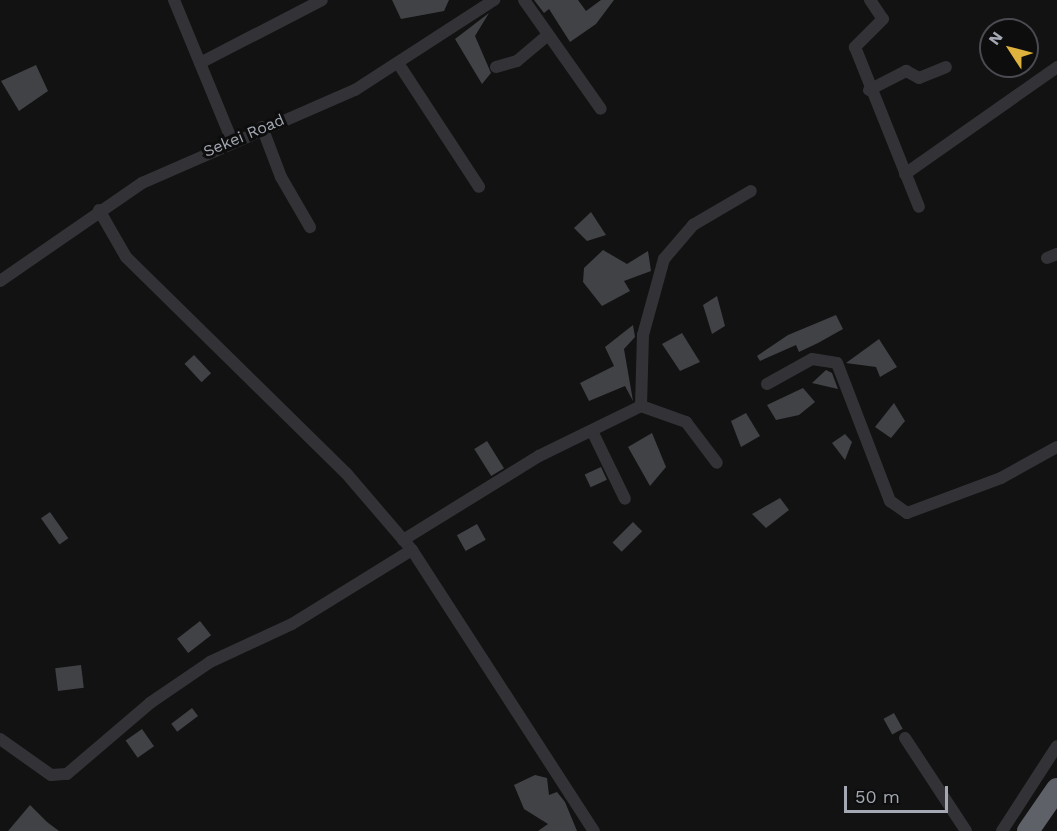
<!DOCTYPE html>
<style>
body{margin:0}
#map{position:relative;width:1057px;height:831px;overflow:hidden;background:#121213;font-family:"Work Sans",sans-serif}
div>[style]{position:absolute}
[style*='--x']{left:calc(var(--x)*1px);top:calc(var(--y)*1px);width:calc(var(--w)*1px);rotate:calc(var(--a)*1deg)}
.building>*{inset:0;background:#414246;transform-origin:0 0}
.street>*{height:12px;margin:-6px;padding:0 6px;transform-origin:6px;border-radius:6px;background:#333337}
.highway>*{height:22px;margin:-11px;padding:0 11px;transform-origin:11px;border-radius:11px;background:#5f6168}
span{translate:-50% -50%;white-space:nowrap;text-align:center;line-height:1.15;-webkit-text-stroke:6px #0d0d0e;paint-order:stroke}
.street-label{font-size:16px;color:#a4a8b2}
.north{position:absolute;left:979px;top:18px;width:60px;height:60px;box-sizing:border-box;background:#0d0d0e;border:2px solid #494b50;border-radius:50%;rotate:306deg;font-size:16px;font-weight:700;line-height:24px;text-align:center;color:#a4a8b2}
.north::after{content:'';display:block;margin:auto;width:21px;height:27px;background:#dfb13d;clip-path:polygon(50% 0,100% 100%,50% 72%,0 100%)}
.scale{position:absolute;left:844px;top:786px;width:104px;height:27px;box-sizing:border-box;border:3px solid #a4a8b2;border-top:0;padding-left:8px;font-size:18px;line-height:21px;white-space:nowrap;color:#a4a8b2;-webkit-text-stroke:4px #0d0d0e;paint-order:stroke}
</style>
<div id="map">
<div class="building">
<div style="clip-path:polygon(392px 0,449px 0,444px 11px,401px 19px)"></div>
<div style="clip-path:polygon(534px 0,578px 0,586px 11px,601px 0,614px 0,596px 24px,570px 42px,549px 9px,544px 13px)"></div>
<div style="clip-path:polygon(489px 13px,475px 36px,491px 73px,482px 84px,455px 39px)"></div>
<div style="clip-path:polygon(36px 65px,48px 91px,19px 111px,1px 81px)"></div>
<div style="clip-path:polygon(591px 212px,606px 235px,587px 241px,574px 228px)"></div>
<div style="clip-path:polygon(603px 250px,627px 264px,648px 251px,651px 271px,624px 281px,630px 291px,602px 306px,583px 282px,584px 268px)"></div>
<div style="clip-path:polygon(717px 296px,725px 326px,712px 334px,703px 305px)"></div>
<div style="clip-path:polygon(836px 315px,843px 329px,818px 343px,799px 352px,796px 345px,760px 361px,757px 356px,788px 335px)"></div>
<div style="clip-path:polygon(633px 325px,635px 337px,624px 349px,633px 401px,625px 386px,589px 401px,580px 383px,614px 366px,605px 347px)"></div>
<div style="clip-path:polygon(682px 333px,700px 362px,680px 371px,662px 344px)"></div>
<div style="clip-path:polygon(879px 339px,897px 367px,880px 377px,876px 367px,846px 363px)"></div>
<div style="left:194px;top:355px;width:25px;height:13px;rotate:47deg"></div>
<div style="clip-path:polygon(826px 370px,832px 373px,838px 389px,812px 383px)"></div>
<div style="clip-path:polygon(803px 388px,815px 402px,799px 415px,776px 420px,767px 405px)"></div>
<div style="clip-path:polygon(894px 403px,905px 421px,891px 438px,875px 427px)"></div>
<div style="clip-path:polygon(746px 413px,760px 436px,741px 447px,731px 421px)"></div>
<div style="clip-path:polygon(652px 433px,666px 467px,650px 486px,628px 447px)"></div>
<div style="clip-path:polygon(845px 434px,852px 442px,845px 460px,832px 443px)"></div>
<div style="left:487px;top:441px;width:32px;height:15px;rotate:58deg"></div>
<div style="left:601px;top:467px;width:14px;height:18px;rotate:65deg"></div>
<div style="clip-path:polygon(780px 498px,789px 510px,766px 528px,752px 514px)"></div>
<div style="left:50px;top:512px;width:32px;height:11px;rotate:55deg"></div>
<div style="left:633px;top:522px;width:13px;height:29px;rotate:45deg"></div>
<div style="left:477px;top:524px;width:18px;height:23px;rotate:61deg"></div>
<div style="left:200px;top:621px;width:18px;height:29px;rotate:52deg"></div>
<div style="left:81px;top:665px;width:23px;height:26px;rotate:83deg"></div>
<div style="left:192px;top:708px;width:10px;height:26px;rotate:53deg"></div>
<div style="left:894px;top:713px;width:18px;height:12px;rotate:61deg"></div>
<div style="left:142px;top:729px;width:21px;height:20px;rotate:55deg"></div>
<div style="clip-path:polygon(535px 775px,547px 778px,549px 795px,557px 792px,565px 802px,577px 831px,538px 831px,548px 824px,524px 809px,514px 785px)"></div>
<div style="clip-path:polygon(30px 805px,47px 822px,59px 831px,8px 831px)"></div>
</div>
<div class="street">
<div style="--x:174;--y:0;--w:152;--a:67.6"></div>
<div style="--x:524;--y:0;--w:133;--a:54.8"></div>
<div style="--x:870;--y:0;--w:23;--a:56"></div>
<div style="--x:883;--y:19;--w:40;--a:135"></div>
<div style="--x:855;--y:47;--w:172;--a:68.2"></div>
<div style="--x:200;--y:63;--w:137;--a:-27.3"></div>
<div style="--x:398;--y:63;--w:148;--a:56.8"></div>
<div style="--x:496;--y:67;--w:22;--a:-16"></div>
<div style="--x:517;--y:61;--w:39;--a:-40"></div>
<div style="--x:869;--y:90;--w:42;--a:-27.2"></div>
<div style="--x:906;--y:71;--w:15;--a:28"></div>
<div style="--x:919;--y:78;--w:29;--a:-22"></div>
<div style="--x:262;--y:127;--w:53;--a:69.2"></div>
<div style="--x:281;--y:177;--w:58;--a:59.9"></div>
<div style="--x:905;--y:174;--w:186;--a:-35.1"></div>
<div style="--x:99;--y:210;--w:54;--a:60.1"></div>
<div style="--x:126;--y:257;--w:308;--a:44.5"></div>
<div style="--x:346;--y:473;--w:101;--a:49.4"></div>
<div style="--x:412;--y:550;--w:335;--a:57.1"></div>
<div style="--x:1047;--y:258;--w:11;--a:-22"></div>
<div style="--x:0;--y:281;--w:173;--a:-34.6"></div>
<div style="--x:142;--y:183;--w:232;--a:-23.6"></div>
<div style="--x:355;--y:90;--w:166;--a:-32.9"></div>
<div style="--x:767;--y:384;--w:51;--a:-29.1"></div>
<div style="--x:812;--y:359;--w:25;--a:9"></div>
<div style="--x:837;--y:363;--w:148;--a:69"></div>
<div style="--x:890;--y:501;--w:21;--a:35"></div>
<div style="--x:907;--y:513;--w:100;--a:-20.4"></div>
<div style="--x:1001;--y:478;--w:64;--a:-29"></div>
<div style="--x:641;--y:406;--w:71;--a:-88.4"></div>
<div style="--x:643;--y:335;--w:79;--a:-74.6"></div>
<div style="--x:664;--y:259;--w:45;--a:-49.5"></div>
<div style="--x:693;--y:225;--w:67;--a:-30.4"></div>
<div style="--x:593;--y:433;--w:73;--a:64.1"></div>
<div style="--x:403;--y:540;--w:160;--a:-31.7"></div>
<div style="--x:539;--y:456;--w:114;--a:-26.1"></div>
<div style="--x:641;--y:406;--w:48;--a:19.6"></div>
<div style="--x:686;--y:422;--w:51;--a:52.9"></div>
<div style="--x:905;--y:738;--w:111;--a:56.7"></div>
<div style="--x:0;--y:739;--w:62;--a:35.2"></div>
<div style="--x:51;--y:775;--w:16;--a:-4"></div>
<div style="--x:67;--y:774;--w:109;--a:-40.5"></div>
<div style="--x:150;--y:703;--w:73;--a:-34.3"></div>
<div style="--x:210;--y:662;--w:90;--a:-24.9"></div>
<div style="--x:292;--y:624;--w:141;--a:-31.7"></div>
<div style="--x:1002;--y:831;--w:101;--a:-57.1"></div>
</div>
<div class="highway">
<div style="--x:1028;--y:831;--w:51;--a:-55.4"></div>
</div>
<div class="street-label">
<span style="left:244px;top:136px;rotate:-23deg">Sekei Road</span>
</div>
<div class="north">N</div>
<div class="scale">50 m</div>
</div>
